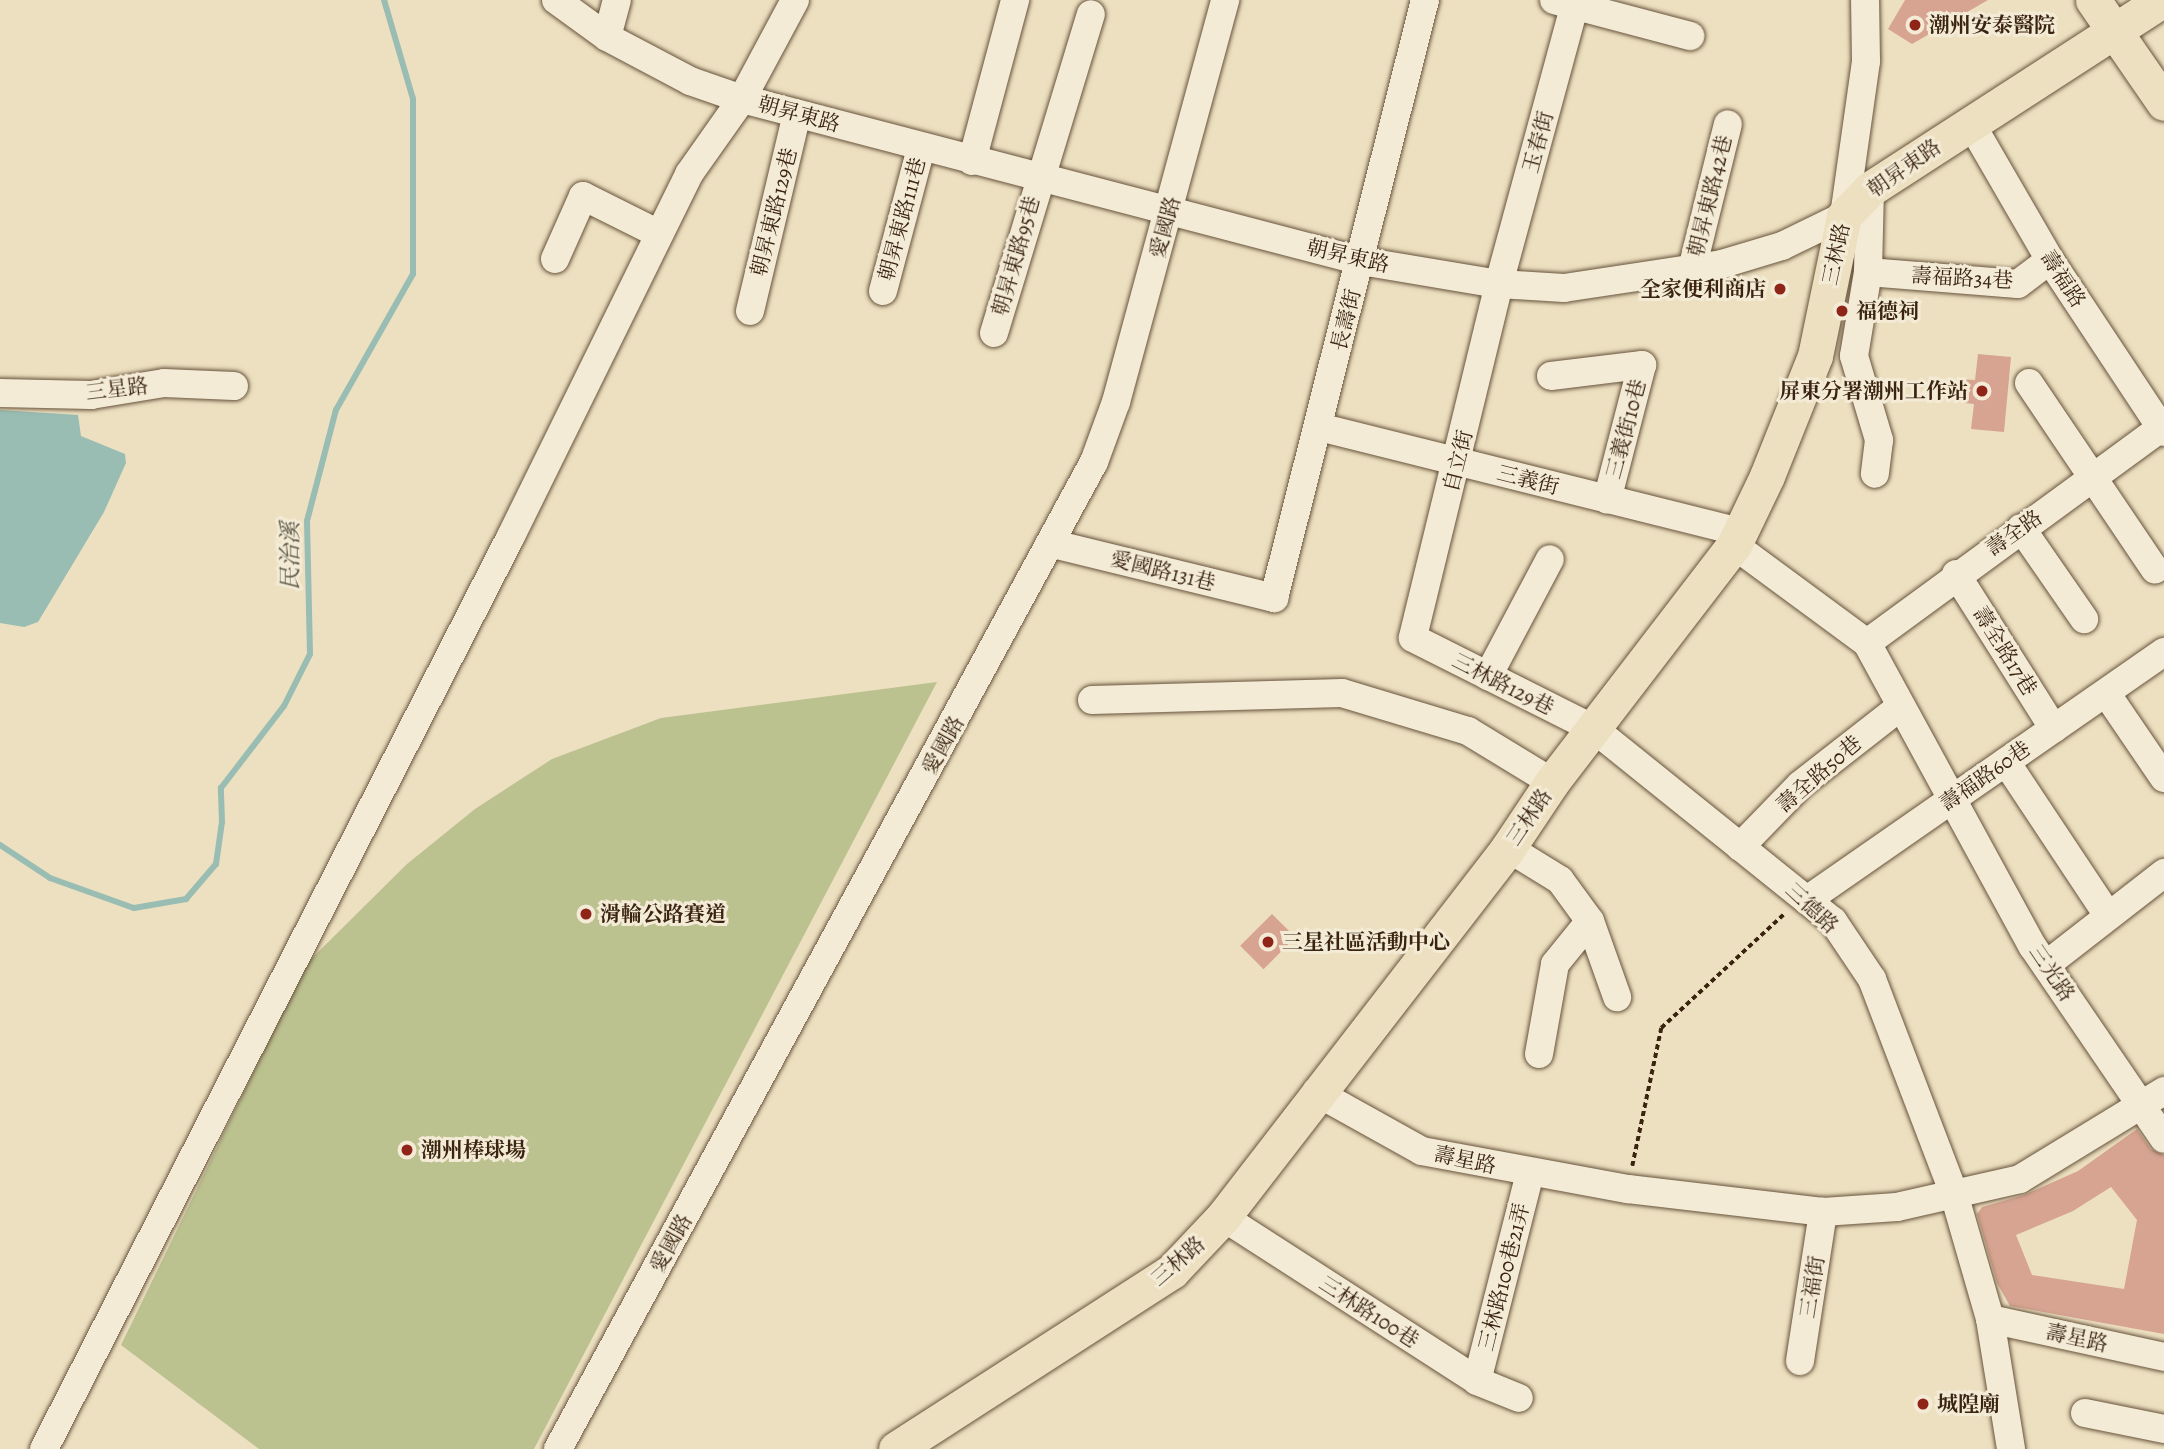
<!DOCTYPE html>
<meta charset="utf-8">
<style>
body{margin:0}
#map{position:relative;width:2164px;height:1449px;overflow:hidden;background:#ede0c0;font-family:Alegreya,"Noto Serif TC",serif}
div>[style]{position:absolute}
[style*='--x']{left:calc(var(--x)*1px);top:calc(var(--y)*1px);width:calc(var(--w)*1px);rotate:calc(var(--a)*1deg)}
.green>*{inset:0;background:#bcc190}
.water>*{inset:0;background:#99bdb3}
.stream>*{height:6px;margin:-3px;padding:0 3px;transform-origin:3px;border-radius:3px;background:#99bdb3}
.building>*{inset:0;background:#d6a491;transform-origin:0 0}
.path>*{height:3.5px;margin-top:-1.75px;transform-origin:0;background:repeating-linear-gradient(90deg,#3a2410 0 5px,transparent 0 8.5px)}
.roads{filter:drop-shadow(0 0 2px #67533c) drop-shadow(0 0 2px #67533c)}
.minor>*{height:28px;margin:-14px;padding:0 14px;transform-origin:14px;border-radius:14px;background:#f3ebd6}
.major>*{height:35px;margin:-17.5px;padding:0 17.5px;transform-origin:17.5px;border-radius:17.5px;background:#ede0c0}
.dots>*{width:19px;height:19px;translate:-50% -50%;box-sizing:border-box;border:4px solid #f3ebd6;border-radius:50%}
span{translate:-50% -50%;white-space:nowrap;text-align:center;line-height:1.15;-webkit-text-stroke:6px #f3ebd6;paint-order:stroke}
.poi-label{font-size:21px;color:#3a2410;font-weight:700}
.left{translate:0 -50%;text-align:left}
.right{translate:-100% -50%;text-align:right}
.street-label{font-size:21px;color:#3a2410}
.water-label{font-size:23px;color:#565241;font-style:italic}
</style>
<div id="map">
<div class="green">
<div style="clip-path:polygon(937px 682px,534px 1449px,259px 1449px,121px 1345px,306px 964px,407px 864px,475px 809px,552px 759px,661px 718px)"></div>
</div>
<div class="water">
<div style="clip-path:polygon(0 410px,78px 415px,81px 436px,125px 454px,126px 463px,104px 512px,38px 622px,24px 627px,0 623px)"></div>
</div>
<div class="stream">
<div style="--x:0;--y:845;--w:60;--a:33.4"></div>
<div style="--x:50;--y:878;--w:89;--a:19.7"></div>
<div style="--x:134;--y:908;--w:53;--a:-9.8"></div>
<div style="--x:186;--y:899;--w:46;--a:-49.4"></div>
<div style="--x:216;--y:864;--w:42;--a:-81.9"></div>
<div style="--x:222;--y:822;--w:34;--a:-92"></div>
<div style="--x:221;--y:788;--w:103;--a:-52.5"></div>
<div style="--x:284;--y:706;--w:58;--a:-63.4"></div>
<div style="--x:310;--y:654;--w:133;--a:-91.3"></div>
<div style="--x:307;--y:521;--w:115;--a:-75.4"></div>
<div style="--x:336;--y:410;--w:156;--a:-60.5"></div>
<div style="--x:413;--y:274;--w:175;--a:-90"></div>
<div style="--x:413;--y:99;--w:103;--a:-106.3"></div>
</div>
<div class="building">
<div style="clip-path:polygon(1905px 0,1988px 0,1912px 44px,1888px 29px)"></div>
<div style="clip-path:polygon(1978px 354px,2011px 357px,2004px 432px,1971px 429px,1974px 404px,1955px 402px,1958px 379px,1975px 380px)"></div>
<div style="left:1272px;top:914px;width:33px;height:45px;rotate:45deg"></div>
<div style="clip-path:polygon(evenodd,2137px 1129px,2151px 1149px,2164px 1155px,2164px 1334px,2010px 1306px,1997px 1283px,1977px 1214px,1982px 1207px,2024px 1195px,2078px 1171px,2137px 1129px,2111px 1187px,2137px 1220px,2124px 1289px,2032px 1275px,2016px 1235px,2073px 1211px,2111px 1187px)"></div>
</div>
<div class="path">
<div style="--x:1632;--y:1166;--w:141;--a:-78.1"></div>
<div style="--x:1661;--y:1028;--w:169;--a:-42.8"></div>
</div>
<div class="roads">
<div class="minor">
<div style="--x:556;--y:0;--w:63;--a:36"></div>
<div style="--x:607;--y:37;--w:94;--a:27.9"></div>
<div style="--x:690;--y:81;--w:55;--a:19.1"></div>
<div style="--x:742;--y:99;--w:640;--a:14.67"></div>
<div style="--x:1361;--y:261;--w:140;--a:9.5"></div>
<div style="--x:1499;--y:284;--w:65;--a:3.5"></div>
<div style="--x:1564;--y:288;--w:160;--a:-8.6"></div>
<div style="--x:1722;--y:264;--w:63;--a:-16.7"></div>
<div style="--x:1782;--y:246;--w:69;--a:-25.8"></div>
<div style="--x:1844;--y:216;--w:157;--a:-81.9"></div>
<div style="--x:1866;--y:61;--w:61;--a:-90.9"></div>
<div style="--x:1554;--y:0;--w:141;--a:14.8"></div>
<div style="--x:1576;--y:0;--w:294;--a:105.2"></div>
<div style="--x:1499;--y:284;--w:364;--a:103.7"></div>
<div style="--x:1413;--y:638;--w:203;--a:26.7"></div>
<div style="--x:1594;--y:729;--w:307;--a:38.8"></div>
<div style="--x:1833;--y:921;--w:70;--a:56.1"></div>
<div style="--x:1872;--y:979;--w:230;--a:69.1"></div>
<div style="--x:1954;--y:1194;--w:130;--a:73.9"></div>
<div style="--x:1990;--y:1319;--w:132;--a:80.8"></div>
<div style="--x:607;--y:37;--w:38;--a:-75"></div>
<div style="--x:1970;--y:122;--w:160;--a:59.9"></div>
<div style="--x:2050;--y:260;--w:206;--a:56.5"></div>
<div style="--x:972;--y:161;--w:167;--a:-75"></div>
<div style="--x:1870;--y:189;--w:83;--a:91.4"></div>
<div style="--x:1868;--y:272;--w:85;--a:99.5"></div>
<div style="--x:1854;--y:356;--w:88;--a:73.4"></div>
<div style="--x:1879;--y:440;--w:34;--a:97"></div>
<div style="--x:555;--y:259;--w:69;--a:-66"></div>
<div style="--x:583;--y:196;--w:85;--a:26.6"></div>
<div style="--x:1692;--y:269;--w:149;--a:-76.1"></div>
<div style="--x:1868;--y:272;--w:150;--a:4.6"></div>
<div style="--x:2018;--y:284;--w:40;--a:-37"></div>
<div style="--x:883;--y:291;--w:148;--a:-75.1"></div>
<div style="--x:750;--y:311;--w:203;--a:-76.6"></div>
<div style="--x:994;--y:333;--w:333;--a:-73.1"></div>
<div style="--x:1551;--y:376;--w:92;--a:-6.9"></div>
<div style="--x:1642;--y:365;--w:139;--a:104.5"></div>
<div style="--x:2029;--y:383;--w:225;--a:56"></div>
<div style="--x:0;--y:393;--w:91;--a:1.3"></div>
<div style="--x:91;--y:395;--w:74;--a:-9.3"></div>
<div style="--x:164;--y:383;--w:70;--a:2.5"></div>
<div style="--x:1319;--y:427;--w:433;--a:14"></div>
<div style="--x:2021;--y:528;--w:111;--a:55.3"></div>
<div style="--x:1053;--y:544;--w:228;--a:13.7"></div>
<div style="--x:1274;--y:598;--w:617;--a:-75.83"></div>
<div style="--x:1734;--y:545;--w:165;--a:36.4"></div>
<div style="--x:1867;--y:643;--w:346;--a:61.4"></div>
<div style="--x:2033;--y:947;--w:232;--a:55.7"></div>
<div style="--x:1956;--y:574;--w:183;--a:57.7"></div>
<div style="--x:1867;--y:643;--w:368;--a:-36.2"></div>
<div style="--x:1488;--y:676;--w:132;--a:-62.1"></div>
<div style="--x:2106;--y:693;--w:103;--a:55.7"></div>
<div style="--x:1092;--y:700;--w:250;--a:-1.6"></div>
<div style="--x:1342;--y:693;--w:132;--a:16.8"></div>
<div style="--x:1468;--y:731;--w:98;--a:31.3"></div>
<div style="--x:2006;--y:762;--w:182;--a:56.4"></div>
<div style="--x:1740;--y:847;--w:86;--a:-45.9"></div>
<div style="--x:1800;--y:785;--w:128;--a:-38"></div>
<div style="--x:1508;--y:848;--w:61;--a:31.6"></div>
<div style="--x:1560;--y:880;--w:51;--a:53.8"></div>
<div style="--x:1590;--y:921;--w:81;--a:70.4"></div>
<div style="--x:1807;--y:900;--w:435;--a:-34.8"></div>
<div style="--x:2046;--y:965;--w:150;--a:-37.9"></div>
<div style="--x:1539;--y:1054;--w:91;--a:-79.9"></div>
<div style="--x:1555;--y:964;--w:55;--a:-50.9"></div>
<div style="--x:1316;--y:1092;--w:121;--a:29.1"></div>
<div style="--x:1422;--y:1151;--w:209;--a:10.5"></div>
<div style="--x:1628;--y:1189;--w:196;--a:6.7"></div>
<div style="--x:1823;--y:1212;--w:74;--a:-3.9"></div>
<div style="--x:1897;--y:1207;--w:126;--a:-12.8"></div>
<div style="--x:2020;--y:1179;--w:169;--a:-31.4"></div>
<div style="--x:1223;--y:1217;--w:302;--a:32.8"></div>
<div style="--x:1477;--y:1381;--w:45;--a:22"></div>
<div style="--x:1990;--y:1319;--w:178;--a:12.3"></div>
<div style="--x:1800;--y:1361;--w:151;--a:-81.2"></div>
<div style="--x:1477;--y:1381;--w:215;--a:-75.7"></div>
<div style="--x:2085;--y:1413;--w:81;--a:11.4"></div>
<div style="--x:44;--y:1449;--w:1026;--a:-62.91"></div>
<div style="--x:511;--y:536;--w:403;--a:-63.8"></div>
<div style="--x:689;--y:174;--w:92;--a:-54.8"></div>
<div style="--x:742;--y:99;--w:112;--a:-61.8"></div>
<div style="--x:558;--y:1449;--w:1123;--a:-61.5"></div>
<div style="--x:1094;--y:462;--w:64;--a:-69.9"></div>
<div style="--x:1116;--y:402;--w:417;--a:-74.8"></div>
</div>
<div class="major">
<div style="--x:2093;--y:0;--w:125;--a:55.4"></div>
<div style="--x:896;--y:1449;--w:328;--a:-32.8"></div>
<div style="--x:1172;--y:1271;--w:74;--a:-46.6"></div>
<div style="--x:1223;--y:1217;--w:466;--a:-52.3"></div>
<div style="--x:1508;--y:848;--w:79;--a:-56.3"></div>
<div style="--x:1552;--y:782;--w:299;--a:-52.5"></div>
<div style="--x:1734;--y:545;--w:76;--a:-64.4"></div>
<div style="--x:1767;--y:476;--w:129;--a:-68.2"></div>
<div style="--x:1815;--y:356;--w:143;--a:-78.3"></div>
<div style="--x:1844;--y:216;--w:37;--a:-46"></div>
<div style="--x:1870;--y:189;--w:348;--a:-32.9"></div>
</div>
</div>
<div class="dots">
<div style="left:1915px;top:25px;background:#8f2418"></div>
<div style="left:1780px;top:289px;background:#8f2418"></div>
<div style="left:1842px;top:311px;background:#8f2418"></div>
<div style="left:1982px;top:391px;background:#8f2418"></div>
<div style="left:586px;top:914px;background:#8f2418"></div>
<div style="left:1268px;top:942px;background:#8f2418"></div>
<div style="left:407px;top:1150px;background:#8f2418"></div>
<div style="left:1923px;top:1404px;background:#8f2418"></div>
</div>
<div class="poi-label">
<span class="left" style="left:1929px;top:25px">潮州安泰醫院</span>
<span class="right" style="left:1766px;top:289px">全家便利商店</span>
<span class="left" style="left:1856px;top:311px">福德祠</span>
<span class="right" style="left:1968px;top:391px">屏東分署潮州工作站</span>
<span class="left" style="left:600px;top:914px">滑輪公路賽道</span>
<span class="left" style="left:1282px;top:942px">三星社區活動中心</span>
<span class="left" style="left:421px;top:1150px">潮州棒球場</span>
<span class="left" style="left:1937px;top:1404px">城隍廟</span>
</div>
<div class="street-label">
<span style="left:799px;top:114px;rotate:15deg">朝昇東路</span>
<span style="left:1538px;top:142px;rotate:-75deg">玉春街</span>
<span style="left:1904px;top:168px;rotate:-35deg">朝昇東路</span>
<span style="left:1710px;top:196px;rotate:-76deg">朝昇東路42巷</span>
<span style="left:774px;top:212px;rotate:-76deg">朝昇東路129巷</span>
<span style="left:902px;top:219px;rotate:-75deg">朝昇東路111巷</span>
<span style="left:1165px;top:227px;rotate:-75deg">愛國路</span>
<span style="left:1836px;top:254px;rotate:-78deg">三林路</span>
<span style="left:1016px;top:256px;rotate:-74deg">朝昇東路95巷</span>
<span style="left:1348px;top:256px;rotate:13deg">朝昇東路</span>
<span style="left:1962px;top:278px;rotate:3deg">壽福路34巷</span>
<span style="left:2063px;top:279px;rotate:57deg">壽福路</span>
<span style="left:1346px;top:320px;rotate:-76deg">長壽街</span>
<span style="left:117px;top:389px;rotate:-7deg">三星路</span>
<span style="left:1626px;top:429px;rotate:-75deg">三義街10巷</span>
<span style="left:1458px;top:461px;rotate:-76deg">自立街</span>
<span style="left:1528px;top:480px;rotate:14deg">三義街</span>
<span style="left:2014px;top:533px;rotate:-35deg">壽全路</span>
<span style="left:1163px;top:571px;rotate:14deg">愛國路131巷</span>
<span style="left:2005px;top:651px;rotate:58deg">壽全路17巷</span>
<span style="left:1503px;top:684px;rotate:27deg">三林路129巷</span>
<span style="left:943px;top:745px;rotate:-61deg">愛國路</span>
<span style="left:1819px;top:774px;rotate:-41deg">壽全路50巷</span>
<span style="left:1985px;top:776px;rotate:-35deg">壽福路60巷</span>
<span style="left:1529px;top:817px;rotate:-56deg">三林路</span>
<span style="left:1812px;top:908px;rotate:43deg">三德路</span>
<span style="left:2052px;top:973px;rotate:56deg">三光路</span>
<span style="left:1465px;top:1160px;rotate:12deg">壽星路</span>
<span style="left:671px;top:1243px;rotate:-61deg">愛國路</span>
<span style="left:1178px;top:1261px;rotate:-41deg">三林路</span>
<span style="left:1504px;top:1277px;rotate:-76deg">三林路100巷21弄</span>
<span style="left:1812px;top:1287px;rotate:-81deg">三福街</span>
<span style="left:1369px;top:1312px;rotate:33deg">三林路100巷</span>
<span style="left:2077px;top:1338px;rotate:12deg">壽星路</span>
</div>
<div class="water-label">
<span style="left:291px;top:556px;rotate:-90deg">民治溪</span>
</div>
</div>
